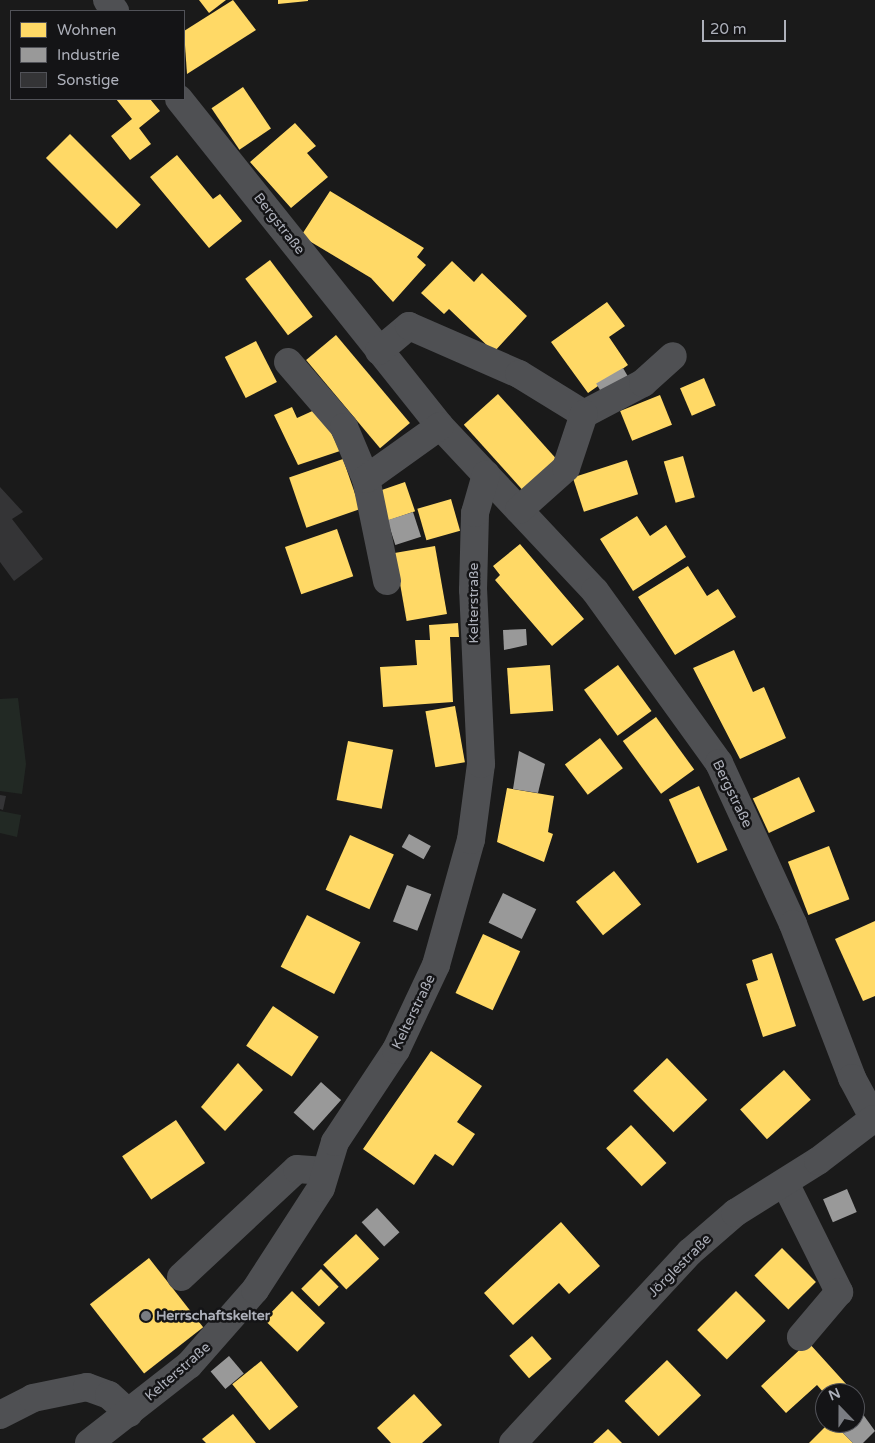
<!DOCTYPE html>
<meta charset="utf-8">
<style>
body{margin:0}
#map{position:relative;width:875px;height:1443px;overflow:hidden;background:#1a1a1a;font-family:"Varela Round",sans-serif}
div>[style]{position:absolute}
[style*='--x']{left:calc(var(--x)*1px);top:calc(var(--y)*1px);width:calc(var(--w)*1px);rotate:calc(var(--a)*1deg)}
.green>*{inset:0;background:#222924}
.homes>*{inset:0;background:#ffd966;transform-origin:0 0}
.industry>*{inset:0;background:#999;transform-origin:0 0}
.building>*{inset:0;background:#343436}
.minor>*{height:28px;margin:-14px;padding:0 14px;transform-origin:14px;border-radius:14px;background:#4f5053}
.dots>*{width:14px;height:14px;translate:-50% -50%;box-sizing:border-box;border:2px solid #141416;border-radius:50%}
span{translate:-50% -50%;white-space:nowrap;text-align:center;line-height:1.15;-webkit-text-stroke:5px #141416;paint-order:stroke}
.street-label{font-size:14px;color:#adb0ba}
.poi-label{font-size:14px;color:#adb0ba;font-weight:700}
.left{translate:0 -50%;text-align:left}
.legend{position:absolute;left:10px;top:10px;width:175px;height:90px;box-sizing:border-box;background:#141416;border:1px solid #515258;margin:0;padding:6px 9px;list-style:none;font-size:15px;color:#adb0ba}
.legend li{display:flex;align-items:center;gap:10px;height:25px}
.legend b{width:25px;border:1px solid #515258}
.north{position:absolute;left:815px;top:1383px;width:50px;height:50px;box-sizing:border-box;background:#141416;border:1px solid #515258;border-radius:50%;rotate:338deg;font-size:14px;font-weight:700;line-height:20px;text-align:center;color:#adb0ba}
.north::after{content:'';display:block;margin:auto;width:18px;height:22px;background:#7a7c82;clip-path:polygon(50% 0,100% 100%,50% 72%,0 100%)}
.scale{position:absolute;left:702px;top:20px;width:84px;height:22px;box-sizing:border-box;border:2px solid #adb0ba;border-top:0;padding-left:6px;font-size:15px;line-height:18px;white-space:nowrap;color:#adb0ba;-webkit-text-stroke:4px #141416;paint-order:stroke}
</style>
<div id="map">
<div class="green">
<div style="clip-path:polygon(18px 698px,26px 764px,22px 794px,0 791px,0 699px)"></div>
<div style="clip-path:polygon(0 811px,21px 815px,17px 837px,0 833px)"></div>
</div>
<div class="homes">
<div style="clip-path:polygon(199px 0,226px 0,209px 13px)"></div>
<div style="clip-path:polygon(233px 0,256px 30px,187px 74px,184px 31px)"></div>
<div style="clip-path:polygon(278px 0,308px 0,308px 1px,278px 4px)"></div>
<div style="left:243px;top:87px;width:50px;height:38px;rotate:56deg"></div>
<div style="clip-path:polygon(116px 99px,150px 99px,160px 111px,139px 128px,151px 144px,130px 160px,111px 136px,132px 119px)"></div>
<div style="clip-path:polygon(295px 123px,316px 146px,307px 153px,328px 177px,291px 208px,250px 162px)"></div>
<div style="left:70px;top:134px;width:100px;height:34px;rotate:45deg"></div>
<div style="clip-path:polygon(177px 155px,213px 199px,220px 194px,242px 221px,209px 248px,150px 177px)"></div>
<div style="clip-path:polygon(330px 191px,424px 248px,417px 257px,426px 265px,393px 302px,371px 278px,301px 236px)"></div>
<div style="left:270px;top:260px;width:71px;height:31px;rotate:53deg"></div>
<div style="clip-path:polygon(452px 261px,474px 282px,482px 273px,527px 316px,494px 352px,449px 309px,444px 314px,421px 293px)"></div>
<div style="clip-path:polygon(607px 302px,625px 326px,609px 337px,628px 365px,588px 393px,551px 342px)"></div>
<div style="left:336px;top:335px;width:115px;height:39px;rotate:50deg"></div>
<div style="left:256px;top:341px;width:46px;height:35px;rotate:63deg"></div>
<div style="left:704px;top:378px;width:30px;height:26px;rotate:67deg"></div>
<div style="left:498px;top:394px;width:89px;height:46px;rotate:48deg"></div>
<div style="left:660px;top:395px;width:32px;height:43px;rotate:68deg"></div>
<div style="clip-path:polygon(292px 407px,297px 418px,319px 408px,340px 451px,298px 465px,274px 415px)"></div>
<div style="left:683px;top:456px;width:43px;height:20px;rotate:74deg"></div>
<div style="left:343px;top:459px;width:53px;height:57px;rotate:71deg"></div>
<div style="left:627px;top:460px;width:36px;height:57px;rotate:72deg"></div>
<div style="left:405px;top:482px;width:31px;height:30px;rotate:71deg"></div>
<div style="left:451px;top:499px;width:33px;height:35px;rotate:74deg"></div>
<div style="clip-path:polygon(637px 516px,650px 536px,666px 525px,686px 557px,633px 591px,600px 539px)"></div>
<div style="left:337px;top:529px;width:50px;height:55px;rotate:71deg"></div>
<div style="clip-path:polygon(520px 544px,584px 619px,552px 646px,495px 580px,500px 575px,493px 566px)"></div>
<div style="left:435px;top:546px;width:69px;height:41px;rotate:80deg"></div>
<div style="clip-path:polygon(688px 566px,707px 596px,718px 589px,736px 617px,675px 655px,638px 597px)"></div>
<div style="clip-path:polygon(458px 623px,459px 637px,450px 637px,453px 702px,383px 707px,380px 667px,417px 665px,415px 640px,430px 640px,429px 625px)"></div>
<div style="clip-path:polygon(734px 650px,753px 692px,764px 687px,786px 738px,740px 759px,693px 668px)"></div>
<div style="left:550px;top:665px;width:46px;height:43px;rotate:86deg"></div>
<div style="left:618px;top:665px;width:57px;height:42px;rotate:54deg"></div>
<div style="left:455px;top:706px;width:57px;height:30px;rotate:80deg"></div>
<div style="left:656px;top:717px;width:65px;height:41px;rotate:54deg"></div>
<div style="left:600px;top:738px;width:38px;height:44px;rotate:53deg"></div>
<div style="left:348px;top:741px;width:46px;height:60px;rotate:11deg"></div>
<div style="left:799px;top:777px;width:38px;height:51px;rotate:65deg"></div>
<div style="left:699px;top:786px;width:70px;height:33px;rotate:66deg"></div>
<div style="clip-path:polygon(507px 788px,554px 796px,548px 832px,553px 834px,544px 862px,497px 842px)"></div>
<div style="left:350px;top:835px;width:48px;height:60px;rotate:24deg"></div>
<div style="left:829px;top:846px;width:57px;height:44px;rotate:69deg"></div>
<div style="left:614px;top:871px;width:43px;height:49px;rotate:51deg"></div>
<div style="left:307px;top:915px;width:60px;height:58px;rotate:27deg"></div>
<div style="clip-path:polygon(875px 921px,875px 996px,863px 1001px,835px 939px)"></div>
<div style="left:483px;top:934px;width:41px;height:65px;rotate:25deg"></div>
<div style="clip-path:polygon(772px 953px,796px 1026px,763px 1037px,746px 984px,758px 980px,752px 960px)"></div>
<div style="left:273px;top:1006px;width:55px;height:48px;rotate:34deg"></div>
<div style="clip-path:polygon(431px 1051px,482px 1086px,457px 1122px,475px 1134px,453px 1166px,435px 1154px,414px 1185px,363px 1149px)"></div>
<div style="left:667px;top:1058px;width:58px;height:47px;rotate:46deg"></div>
<div style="clip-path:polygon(238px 1063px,263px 1090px,225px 1131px,201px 1107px)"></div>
<div style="left:784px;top:1070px;width:40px;height:59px;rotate:48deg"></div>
<div style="left:176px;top:1120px;width:52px;height:65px;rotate:56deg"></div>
<div style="left:631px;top:1125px;width:52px;height:34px;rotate:47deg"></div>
<div style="clip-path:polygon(561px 1222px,600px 1266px,569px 1294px,559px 1283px,513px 1325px,484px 1293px)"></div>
<div style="left:356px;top:1234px;width:34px;height:45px;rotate:47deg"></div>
<div style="left:782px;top:1248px;width:48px;height:39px;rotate:45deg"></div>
<div style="left:149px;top:1258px;width:88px;height:75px;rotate:52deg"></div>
<div style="left:321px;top:1269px;width:25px;height:28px;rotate:45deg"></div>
<div style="left:292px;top:1291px;width:46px;height:40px;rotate:44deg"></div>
<div style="left:736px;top:1291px;width:42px;height:55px;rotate:45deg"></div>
<div style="left:532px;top:1336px;width:30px;height:30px;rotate:49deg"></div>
<div style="clip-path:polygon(808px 1342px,847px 1385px,838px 1393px,824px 1393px,817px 1385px,786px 1413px,761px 1386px)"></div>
<div style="left:667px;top:1360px;width:49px;height:59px;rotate:46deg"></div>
<div style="left:261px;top:1361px;width:59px;height:37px;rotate:51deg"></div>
<div style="clip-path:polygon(414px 1394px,442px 1425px,422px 1443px,391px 1443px,377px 1428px)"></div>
<div style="clip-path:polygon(233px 1414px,256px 1443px,206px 1443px,202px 1439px)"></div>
<div style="clip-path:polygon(829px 1423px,833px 1423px,853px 1443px,809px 1443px)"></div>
<div style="clip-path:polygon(608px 1429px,622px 1443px,593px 1443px)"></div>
</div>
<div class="industry">
<div style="left:623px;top:368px;width:14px;height:31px;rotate:60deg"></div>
<div style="left:413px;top:512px;width:26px;height:27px;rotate:72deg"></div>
<div style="clip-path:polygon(526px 629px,527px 645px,504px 650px,503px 630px)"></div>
<div style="clip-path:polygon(519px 751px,545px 764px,538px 793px,513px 789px)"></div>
<div style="left:409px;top:834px;width:25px;height:15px;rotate:29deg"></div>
<div style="left:407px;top:885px;width:26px;height:39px;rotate:21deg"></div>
<div style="left:503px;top:893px;width:37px;height:33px;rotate:26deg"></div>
<div style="left:321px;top:1082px;width:27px;height:41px;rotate:42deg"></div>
<div style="left:847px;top:1189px;width:25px;height:26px;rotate:67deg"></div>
<div style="left:377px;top:1208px;width:33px;height:21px;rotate:47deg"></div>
<div style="left:229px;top:1356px;width:23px;height:24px;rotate:50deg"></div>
<div style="clip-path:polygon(862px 1413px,875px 1431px,863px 1443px,853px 1443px,842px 1432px)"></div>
</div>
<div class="building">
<div style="clip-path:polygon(0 487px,23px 512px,12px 519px,43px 559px,14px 581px,0 562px)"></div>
<div style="clip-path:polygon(0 795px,6px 796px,3px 810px,0 809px)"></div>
</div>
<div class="minor">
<div style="--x:107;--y:0;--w:14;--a:54"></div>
<div style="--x:179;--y:99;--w:418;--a:51.4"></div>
<div style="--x:440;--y:426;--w:226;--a:46.8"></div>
<div style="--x:595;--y:591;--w:212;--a:54.2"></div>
<div style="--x:719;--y:763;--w:177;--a:65.3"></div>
<div style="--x:793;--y:924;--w:165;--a:69"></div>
<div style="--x:852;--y:1078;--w:49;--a:61.9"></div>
<div style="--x:379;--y:351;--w:39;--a:-40"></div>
<div style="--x:409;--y:326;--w:120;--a:23.6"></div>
<div style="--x:519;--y:374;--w:76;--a:31.6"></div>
<div style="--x:584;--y:414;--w:67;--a:-27.7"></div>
<div style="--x:643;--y:383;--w:40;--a:-42"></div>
<div style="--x:288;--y:362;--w:86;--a:49.3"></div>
<div style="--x:344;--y:427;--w:56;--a:67.1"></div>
<div style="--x:519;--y:510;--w:63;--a:-41.8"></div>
<div style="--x:566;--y:468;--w:57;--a:-71.6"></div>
<div style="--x:387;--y:581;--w:104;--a:-101.6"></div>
<div style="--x:366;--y:479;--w:91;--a:-35.6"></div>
<div style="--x:785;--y:1183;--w:122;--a:63.6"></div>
<div style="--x:839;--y:1292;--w:59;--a:130.2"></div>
<div style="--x:181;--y:1277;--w:158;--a:-43"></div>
<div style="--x:297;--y:1169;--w:28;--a:4"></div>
<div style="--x:0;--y:1415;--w:37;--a:-27"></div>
<div style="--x:33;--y:1398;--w:55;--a:-11.5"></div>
<div style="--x:87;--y:1387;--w:23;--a:20"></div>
<div style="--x:109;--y:1395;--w:27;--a:42"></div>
<div style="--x:89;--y:1443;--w:127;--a:-38"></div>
<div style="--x:189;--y:1365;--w:100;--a:-48.7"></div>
<div style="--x:255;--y:1290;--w:121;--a:-57.1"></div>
<div style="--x:321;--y:1188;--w:48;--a:-73.1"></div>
<div style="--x:335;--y:1142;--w:110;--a:-56.5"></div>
<div style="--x:396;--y:1050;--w:94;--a:-64.8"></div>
<div style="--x:436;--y:965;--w:130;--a:-74.4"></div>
<div style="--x:471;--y:840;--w:77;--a:-82.5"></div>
<div style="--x:481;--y:764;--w:174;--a:-92.6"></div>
<div style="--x:473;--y:590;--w:77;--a:-88.5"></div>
<div style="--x:475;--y:513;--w:40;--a:-74"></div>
<div style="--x:513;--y:1443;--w:260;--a:-47.2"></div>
<div style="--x:690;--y:1252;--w:60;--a:-40.9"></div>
<div style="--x:735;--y:1213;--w:98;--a:-32.1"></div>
<div style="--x:818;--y:1161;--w:69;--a:-37.4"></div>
</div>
<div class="dots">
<div style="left:146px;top:1316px;background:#7a7c82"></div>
</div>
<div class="street-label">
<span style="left:279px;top:224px;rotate:52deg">Bergstraße</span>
<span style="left:474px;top:603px;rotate:-90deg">Kelterstraße</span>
<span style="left:732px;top:794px;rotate:64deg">Bergstraße</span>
<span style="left:414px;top:1012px;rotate:-64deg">Kelterstraße</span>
<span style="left:680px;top:1266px;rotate:-45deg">Jörglestraße</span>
<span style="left:178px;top:1372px;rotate:-41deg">Kelterstraße</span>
</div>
<div class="poi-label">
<span class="left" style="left:156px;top:1316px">Herrschaftskelter</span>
</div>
<ul class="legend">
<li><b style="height:14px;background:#ffd966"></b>Wohnen</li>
<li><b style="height:14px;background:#999"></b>Industrie</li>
<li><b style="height:14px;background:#343436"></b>Sonstige</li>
</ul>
<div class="north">N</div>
<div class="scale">20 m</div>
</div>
